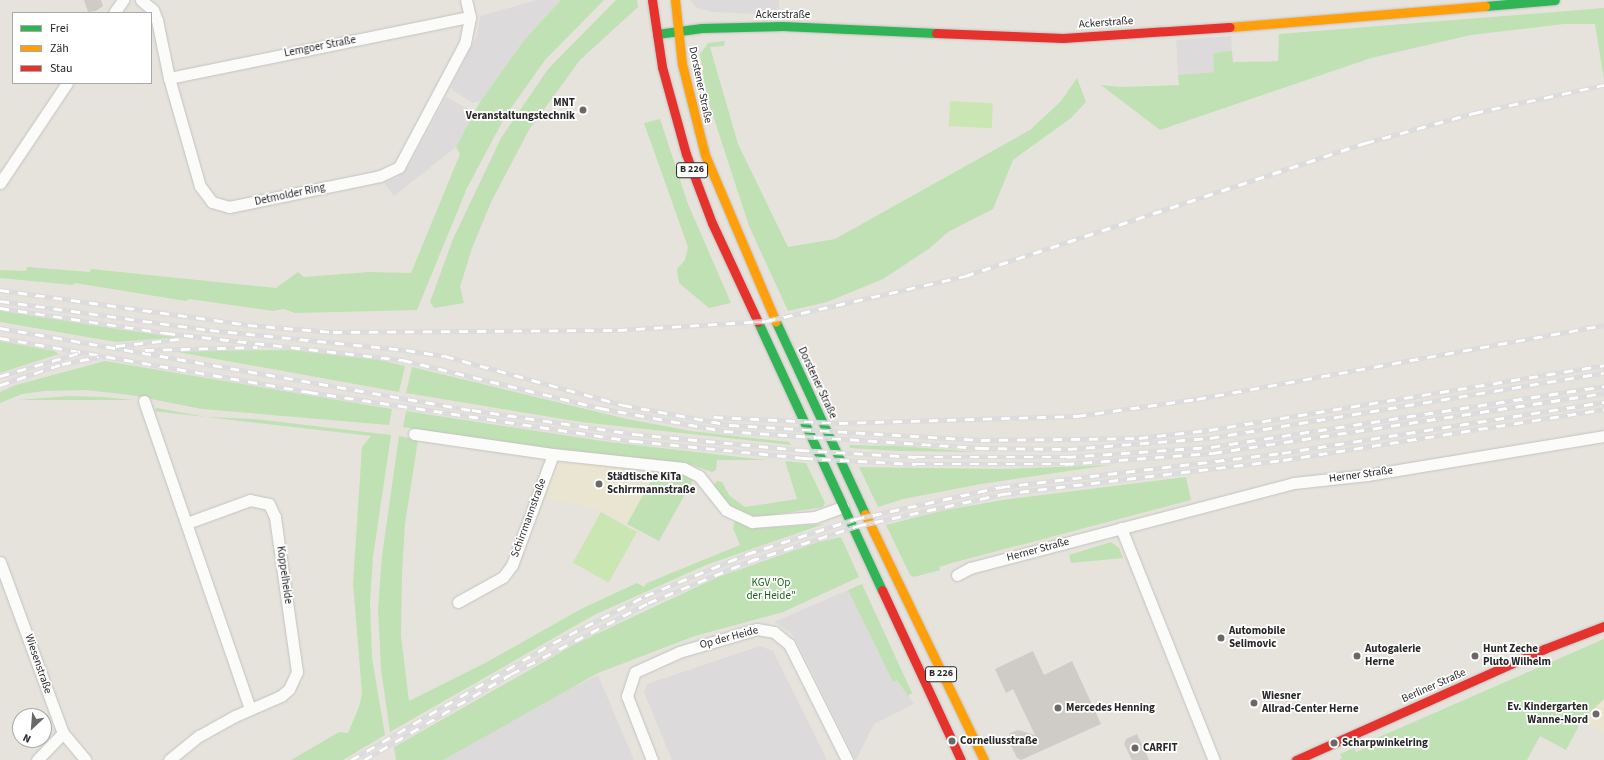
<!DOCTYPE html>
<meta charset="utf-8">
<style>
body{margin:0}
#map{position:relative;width:1604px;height:760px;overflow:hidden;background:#e6e3dc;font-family:"Source Sans 3",sans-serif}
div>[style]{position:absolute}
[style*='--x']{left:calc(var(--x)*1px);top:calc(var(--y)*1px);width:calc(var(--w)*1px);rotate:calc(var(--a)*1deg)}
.industrial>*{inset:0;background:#dddadb}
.education>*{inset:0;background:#e9e5d0}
.green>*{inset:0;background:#c0e1b4}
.pitch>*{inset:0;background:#cae6b2;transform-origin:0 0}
.building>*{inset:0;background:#cfccc7}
.roads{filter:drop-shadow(0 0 1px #c3c2c2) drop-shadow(0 0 1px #c3c2c2)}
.street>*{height:11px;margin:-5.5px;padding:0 5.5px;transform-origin:5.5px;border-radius:5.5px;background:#fbfbfa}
.fast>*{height:9px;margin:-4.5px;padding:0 4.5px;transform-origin:4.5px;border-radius:4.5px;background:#30b455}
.slow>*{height:9px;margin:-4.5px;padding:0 4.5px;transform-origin:4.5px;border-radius:4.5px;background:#ff9f0a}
.jam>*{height:9px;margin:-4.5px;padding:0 4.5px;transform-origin:4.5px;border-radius:4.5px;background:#e5322d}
.rail>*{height:4.5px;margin-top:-2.25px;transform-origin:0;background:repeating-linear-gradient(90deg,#fff 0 9px,#dcdbdd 0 18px);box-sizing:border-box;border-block:1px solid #dcdbdd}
.dots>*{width:11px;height:11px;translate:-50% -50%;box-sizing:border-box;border:2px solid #fff;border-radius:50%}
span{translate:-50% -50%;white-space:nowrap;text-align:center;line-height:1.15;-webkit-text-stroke:3.5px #fff;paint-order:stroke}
.shield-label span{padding:1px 3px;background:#fff;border:1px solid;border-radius:3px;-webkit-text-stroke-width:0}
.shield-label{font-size:10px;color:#272727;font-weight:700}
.street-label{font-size:11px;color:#272727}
.poi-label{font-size:11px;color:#272727;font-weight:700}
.right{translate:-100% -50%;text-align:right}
.left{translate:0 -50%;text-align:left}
.park-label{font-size:11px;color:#1c611a}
.legend{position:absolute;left:12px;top:12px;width:140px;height:72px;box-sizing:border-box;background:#fff;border:1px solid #a9a9a9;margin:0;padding:5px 7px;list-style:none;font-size:12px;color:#272727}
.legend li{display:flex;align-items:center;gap:8px;height:20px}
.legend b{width:20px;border:1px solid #a9a9a9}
.north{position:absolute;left:12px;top:708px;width:40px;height:40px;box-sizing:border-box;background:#fff;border:1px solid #a9a9a9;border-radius:50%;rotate:206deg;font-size:11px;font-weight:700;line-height:16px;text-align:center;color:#272727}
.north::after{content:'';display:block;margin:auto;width:14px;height:18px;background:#6a6966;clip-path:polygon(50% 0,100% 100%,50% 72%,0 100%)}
</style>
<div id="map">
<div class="industrial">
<div style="clip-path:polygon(537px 0,561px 0,525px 39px,481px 101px,473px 103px,454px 91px,451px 87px,477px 36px,480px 16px)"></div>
<div style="clip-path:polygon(690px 0,779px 0,779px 15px,713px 12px,697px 8px)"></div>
<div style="clip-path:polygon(1231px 36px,1232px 51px,1213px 53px,1214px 72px,1178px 75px,1176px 40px)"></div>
<div style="clip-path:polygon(446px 97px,470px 110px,472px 118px,456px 147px,394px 196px,384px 183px,398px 177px,409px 166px)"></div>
<div style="clip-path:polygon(848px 590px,893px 682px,897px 680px,914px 704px,874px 724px,856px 760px,801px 649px,791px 633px,774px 622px)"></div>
<div style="clip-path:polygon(760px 646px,773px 651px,827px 760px,672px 760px,644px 692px,647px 684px)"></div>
<div style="clip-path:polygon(598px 675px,634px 760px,443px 760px,537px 705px)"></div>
</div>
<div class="education">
<div style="clip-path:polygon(563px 461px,568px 461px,657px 470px,627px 524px,598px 510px,544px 497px,554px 467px)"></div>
<div style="clip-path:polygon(1604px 699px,1604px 733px,1582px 720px)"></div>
</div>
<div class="green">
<div style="clip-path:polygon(561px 0,604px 0,545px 60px,506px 115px,467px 188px,417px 310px,295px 313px,284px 309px,273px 311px,189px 299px,186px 301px,75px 283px,73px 285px,0 278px,0 270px,26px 271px,27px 267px,90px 272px,91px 269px,276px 288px,298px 272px,304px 277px,369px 272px,411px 273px,460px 154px,456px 147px,480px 102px,525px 39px)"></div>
<div style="clip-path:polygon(616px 0,637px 0,638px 7px,580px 60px,529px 130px,492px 200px,472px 248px,460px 287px,464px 303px,434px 308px,430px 302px,453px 239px,501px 138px,548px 69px)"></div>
<div style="clip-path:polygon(1604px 8px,1604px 80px,1595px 24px,1564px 24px,1471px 35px,1371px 58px,1160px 130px,1101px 85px,1121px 87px,1179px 85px,1178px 75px,1214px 72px,1213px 53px,1232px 51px,1233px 62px,1278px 61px,1279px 34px)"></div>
<div style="clip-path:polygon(725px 41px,724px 46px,710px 47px,738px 144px,788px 247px,835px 239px,1030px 130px,1061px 101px,1077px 78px,1086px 102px,1071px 118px,1013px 160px,993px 209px,948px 232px,930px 248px,883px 279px,827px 302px,788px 311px,749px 226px,707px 97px,700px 54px,708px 43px)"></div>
<div style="clip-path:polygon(660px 119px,688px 204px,731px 303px,709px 308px,679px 283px,677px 269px,685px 260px,688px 247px,644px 123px)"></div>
<div style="clip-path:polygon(0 310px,123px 330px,182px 337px,116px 342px,0 322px)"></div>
<div style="clip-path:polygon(0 341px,54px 351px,59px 354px,0 373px)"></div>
<div style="clip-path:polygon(296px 350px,367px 357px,405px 366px,399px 392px,172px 351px)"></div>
<div style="clip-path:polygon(105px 361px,392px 409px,389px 425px,202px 409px,130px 395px,86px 390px,44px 391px,22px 394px,0 403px,0 392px,16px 385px)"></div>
<div style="clip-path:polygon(412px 367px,627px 419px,691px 431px,789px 442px,791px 445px,581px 422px,406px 393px)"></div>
<div style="clip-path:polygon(69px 396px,103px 397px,133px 400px,18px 400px)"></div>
<div style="clip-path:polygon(157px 408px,206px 417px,255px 419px,391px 435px,373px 557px,370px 603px,372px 658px,385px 735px,343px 760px,291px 760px,339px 732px,348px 733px,359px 707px,362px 694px,353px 583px,362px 447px,371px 436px,153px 411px)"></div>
<div style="clip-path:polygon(406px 411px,609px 442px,767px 460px,717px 460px,716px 470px,712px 472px,689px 464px,549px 449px,403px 427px)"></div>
<div style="clip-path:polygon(399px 436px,418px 440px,405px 524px,402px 575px,401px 636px,409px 701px,487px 662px,581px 609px,637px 583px,644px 587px,647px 583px,740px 545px,733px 528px,735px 521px,762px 528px,824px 524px,706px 565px,594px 615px,390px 732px,381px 669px,378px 609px,382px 556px)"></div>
<div style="clip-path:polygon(849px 445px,898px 446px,977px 452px,899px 451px,850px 448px)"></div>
<div style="clip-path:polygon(785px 461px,806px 463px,825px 503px,823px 507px,761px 517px,747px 515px,729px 506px,713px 486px,717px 481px,722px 482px,729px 495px,745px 507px,797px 499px)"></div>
<div style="clip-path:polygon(1110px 465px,981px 484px,903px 499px,878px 507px,859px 467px,1001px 469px)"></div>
<div style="clip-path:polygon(657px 470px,685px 473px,694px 478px,659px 541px,627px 524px)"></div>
<div style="clip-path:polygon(1186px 477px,1191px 500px,952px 563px,939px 567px,940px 570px,914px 577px,910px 575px,886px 525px,945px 510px,1003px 500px)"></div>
<div style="clip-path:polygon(841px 537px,859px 577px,857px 578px,783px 612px,695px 636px,598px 673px,443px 760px,396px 760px,394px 747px,575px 644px,718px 577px,818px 542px)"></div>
<div style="clip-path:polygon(1111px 542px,1119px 548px,1123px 558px,1071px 563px,1069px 555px)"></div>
<div style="clip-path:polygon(862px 584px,912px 693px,908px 696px,897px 680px,893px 682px,848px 590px)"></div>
<div style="clip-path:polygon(1604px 639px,1604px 699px,1582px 720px,1566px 750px,1540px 736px,1527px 760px,1339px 760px,1342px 758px,1340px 754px,1354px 748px,1356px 752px,1372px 745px,1370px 741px)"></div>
</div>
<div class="pitch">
<div style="left:950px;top:101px;width:43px;height:25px;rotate:3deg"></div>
<div style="left:601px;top:512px;width:41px;height:58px;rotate:29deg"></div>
</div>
<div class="building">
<div style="clip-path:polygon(84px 0,101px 0,103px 6px,96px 11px,88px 12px)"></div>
<div style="clip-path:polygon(1033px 651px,1044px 675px,1072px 661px,1101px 724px,1021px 760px,1017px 758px,1008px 739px,1010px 733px,1018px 730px,1035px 735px,1013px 689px,1006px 693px,995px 669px)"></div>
<div style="clip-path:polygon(1137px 734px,1149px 760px,1132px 760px,1124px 744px,1126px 739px)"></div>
</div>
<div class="roads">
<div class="street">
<div style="--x:141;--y:0;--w:16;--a:40"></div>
<div style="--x:153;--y:10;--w:11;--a:68"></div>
<div style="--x:157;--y:20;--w:59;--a:78.3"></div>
<div style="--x:169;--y:78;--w:112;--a:74"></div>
<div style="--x:200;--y:186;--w:20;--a:53"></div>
<div style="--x:212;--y:202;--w:18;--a:16"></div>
<div style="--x:229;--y:207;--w:154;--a:-11.6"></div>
<div style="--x:380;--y:176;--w:21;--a:-25"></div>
<div style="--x:399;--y:167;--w:140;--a:-62"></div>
<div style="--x:465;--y:43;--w:26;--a:-79"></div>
<div style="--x:470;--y:17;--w:17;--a:-103"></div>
<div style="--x:114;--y:13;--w:16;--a:-55"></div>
<div style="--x:169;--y:78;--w:307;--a:-11.5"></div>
<div style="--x:0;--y:183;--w:120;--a:-56.2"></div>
<div style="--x:144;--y:401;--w:325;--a:71"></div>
<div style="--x:414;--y:434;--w:140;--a:8.2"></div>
<div style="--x:553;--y:454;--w:131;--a:6.1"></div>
<div style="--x:683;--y:468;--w:18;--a:27"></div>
<div style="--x:699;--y:476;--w:43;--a:51.5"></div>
<div style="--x:726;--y:510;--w:29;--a:25"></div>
<div style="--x:752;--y:522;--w:63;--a:-4.5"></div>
<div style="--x:815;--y:517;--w:30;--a:-20"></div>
<div style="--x:1121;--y:528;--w:250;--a:68.2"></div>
<div style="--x:0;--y:562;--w:182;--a:69.8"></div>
<div style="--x:63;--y:733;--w:35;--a:50"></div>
<div style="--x:957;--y:575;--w:15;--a:-28"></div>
<div style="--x:970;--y:568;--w:335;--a:-14.7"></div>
<div style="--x:1294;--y:483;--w:74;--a:-6.2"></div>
<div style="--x:1368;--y:475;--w:239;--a:-9.4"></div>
<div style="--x:458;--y:602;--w:51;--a:-29.1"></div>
<div style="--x:503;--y:577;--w:15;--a:-53"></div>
<div style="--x:512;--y:565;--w:118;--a:-69.7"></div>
<div style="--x:37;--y:760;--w:37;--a:-46"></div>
<div style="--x:169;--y:760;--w:38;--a:-39"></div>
<div style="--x:199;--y:736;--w:41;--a:-29.1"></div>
<div style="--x:235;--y:716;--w:50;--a:-23.5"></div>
<div style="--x:281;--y:696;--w:11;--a:-41"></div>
<div style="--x:289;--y:689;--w:19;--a:-65"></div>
<div style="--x:297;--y:672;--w:157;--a:-98.1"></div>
<div style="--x:275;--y:517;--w:14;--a:-115"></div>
<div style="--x:269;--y:504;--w:19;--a:-168"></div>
<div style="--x:250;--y:500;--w:67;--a:159.9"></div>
<div style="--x:652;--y:760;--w:69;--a:-111.3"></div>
<div style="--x:627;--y:696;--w:25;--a:-72"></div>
<div style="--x:635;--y:672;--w:48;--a:-24.4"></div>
<div style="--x:679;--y:652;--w:81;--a:-16.4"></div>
<div style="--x:757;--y:629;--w:17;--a:10"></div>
<div style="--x:774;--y:632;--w:19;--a:39"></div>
<div style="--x:789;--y:644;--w:130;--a:63.4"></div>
</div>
<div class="fast">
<div style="--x:1485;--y:6;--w:70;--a:-4.9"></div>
<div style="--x:657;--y:34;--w:45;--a:-7.6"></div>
<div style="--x:702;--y:28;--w:81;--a:-1.4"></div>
<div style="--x:783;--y:26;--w:153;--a:2.6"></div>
<div style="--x:758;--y:322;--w:295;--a:65.2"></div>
<div style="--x:776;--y:322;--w:212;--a:65.1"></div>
</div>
<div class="slow">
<div style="--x:675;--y:0;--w:64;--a:83.8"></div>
<div style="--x:682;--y:64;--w:94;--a:75.8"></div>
<div style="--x:705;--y:155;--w:181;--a:67"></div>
<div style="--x:1230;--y:27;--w:256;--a:-4.7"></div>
<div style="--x:865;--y:514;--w:273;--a:64.2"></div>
</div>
<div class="jam">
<div style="--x:652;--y:0;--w:68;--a:81.5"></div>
<div style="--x:662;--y:67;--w:90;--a:74.6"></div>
<div style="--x:686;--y:154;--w:74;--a:69.4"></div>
<div style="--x:712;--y:223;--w:109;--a:65.1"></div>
<div style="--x:936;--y:33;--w:127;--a:2.3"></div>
<div style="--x:1063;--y:38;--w:167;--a:-3.8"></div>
<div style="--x:882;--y:590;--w:187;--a:65.1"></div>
<div style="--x:1296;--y:760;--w:272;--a:-24.1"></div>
<div style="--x:1544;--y:649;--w:64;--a:-21"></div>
</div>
</div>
<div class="rail">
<div style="--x:0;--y:290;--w:250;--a:8"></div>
<div style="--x:248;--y:325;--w:85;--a:4.7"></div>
<div style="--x:333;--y:332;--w:285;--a:-0.4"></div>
<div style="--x:618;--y:330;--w:148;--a:-3.5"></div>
<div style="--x:766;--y:321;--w:204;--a:-12.7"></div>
<div style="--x:965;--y:276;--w:422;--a:-18.4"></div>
<div style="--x:1365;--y:143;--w:113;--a:-15.4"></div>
<div style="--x:1474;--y:113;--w:133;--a:-12.2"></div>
<div style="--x:0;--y:301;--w:212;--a:7.9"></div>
<div style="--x:210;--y:330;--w:197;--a:5.8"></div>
<div style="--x:406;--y:350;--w:39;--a:9"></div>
<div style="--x:445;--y:356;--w:185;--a:15.4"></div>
<div style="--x:623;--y:405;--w:109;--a:10.6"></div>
<div style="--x:730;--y:425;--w:251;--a:3.4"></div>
<div style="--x:981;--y:440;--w:158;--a:-0.7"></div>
<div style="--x:1139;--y:438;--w:70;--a:-6.5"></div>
<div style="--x:1209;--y:430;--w:400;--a:-9.3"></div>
<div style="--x:0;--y:308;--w:168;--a:8.6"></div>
<div style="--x:166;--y:333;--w:239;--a:6.5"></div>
<div style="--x:403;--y:360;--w:203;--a:13.7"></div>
<div style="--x:600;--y:408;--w:126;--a:10.5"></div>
<div style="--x:724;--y:431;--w:257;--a:3.8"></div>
<div style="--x:980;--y:448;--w:88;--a:0.7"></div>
<div style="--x:1068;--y:449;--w:142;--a:-4.4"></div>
<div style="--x:1210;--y:438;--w:399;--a:-9.4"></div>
<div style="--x:0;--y:328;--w:479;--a:9.9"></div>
<div style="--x:472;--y:410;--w:164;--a:8.4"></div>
<div style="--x:634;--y:434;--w:167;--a:5.5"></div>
<div style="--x:800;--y:450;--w:116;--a:3.5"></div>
<div style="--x:916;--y:457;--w:151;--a:0"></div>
<div style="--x:1067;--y:457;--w:144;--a:-4"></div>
<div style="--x:1211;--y:447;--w:398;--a:-8.8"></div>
<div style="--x:0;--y:338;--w:314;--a:9.9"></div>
<div style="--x:309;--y:392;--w:329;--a:8.6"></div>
<div style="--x:634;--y:441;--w:171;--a:5.7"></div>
<div style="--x:804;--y:458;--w:112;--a:3.1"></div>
<div style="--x:916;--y:464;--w:149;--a:0"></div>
<div style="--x:1065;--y:464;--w:148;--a:-4.3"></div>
<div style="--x:1213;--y:453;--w:396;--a:-8.7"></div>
<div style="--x:116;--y:346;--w:63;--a:-6.3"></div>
<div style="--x:145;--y:350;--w:112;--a:-1.5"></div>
<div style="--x:0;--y:376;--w:82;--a:-16.2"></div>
<div style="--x:0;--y:385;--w:65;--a:-18.7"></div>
<div style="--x:62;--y:364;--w:37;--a:-11"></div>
<div style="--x:714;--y:417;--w:125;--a:2.7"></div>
<div style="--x:839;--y:423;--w:238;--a:-1.7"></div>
<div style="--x:1077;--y:416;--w:121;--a:-8.1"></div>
<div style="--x:1197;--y:399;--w:414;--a:-10.3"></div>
<div style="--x:351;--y:760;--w:233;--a:-30.1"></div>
<div style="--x:553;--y:643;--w:103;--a:-27.1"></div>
<div style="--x:645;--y:596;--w:110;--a:-22.4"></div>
<div style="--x:747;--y:554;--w:114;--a:-18"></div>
<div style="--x:855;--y:519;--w:149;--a:-12.4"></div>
<div style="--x:1001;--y:487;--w:283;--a:-6.9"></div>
<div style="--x:1282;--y:453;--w:326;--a:-9"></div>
<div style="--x:364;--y:760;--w:170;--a:-30.3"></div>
<div style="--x:511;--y:674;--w:154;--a:-27.4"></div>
<div style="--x:648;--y:603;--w:110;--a:-22.4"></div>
<div style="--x:750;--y:561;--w:113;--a:-18.1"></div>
<div style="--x:857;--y:526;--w:148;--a:-12.4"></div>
<div style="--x:1002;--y:494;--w:283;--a:-6.9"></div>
<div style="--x:1283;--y:460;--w:325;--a:-9"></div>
</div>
<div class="dots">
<div style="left:583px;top:110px;background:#6a6966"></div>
<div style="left:599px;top:484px;background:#6a6966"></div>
<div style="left:1221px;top:638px;background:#6a6966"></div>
<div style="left:1357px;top:656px;background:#6a6966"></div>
<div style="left:1475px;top:656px;background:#6a6966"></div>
<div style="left:1254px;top:703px;background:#6a6966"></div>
<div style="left:1058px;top:708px;background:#6a6966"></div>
<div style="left:1596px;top:714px;background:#6a6966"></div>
<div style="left:952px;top:741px;background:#6a6966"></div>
<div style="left:1334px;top:743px;background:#6a6966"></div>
<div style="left:1135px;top:748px;background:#6a6966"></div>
</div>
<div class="shield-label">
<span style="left:692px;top:170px">B 226</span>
<span style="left:941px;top:674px">B 226</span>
</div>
<div class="street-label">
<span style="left:783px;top:15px">Ackerstraße</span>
<span style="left:1106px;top:23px;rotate:-4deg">Ackerstraße</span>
<span style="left:320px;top:47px;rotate:-11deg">Lemgoer Straße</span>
<span style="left:700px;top:85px;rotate:78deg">Dorstener Straße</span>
<span style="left:290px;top:195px;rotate:-12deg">Detmolder Ring</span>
<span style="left:817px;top:383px;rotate:65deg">Dorstener Straße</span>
<span style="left:1361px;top:475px;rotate:-8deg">Herner Straße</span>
<span style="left:529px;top:518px;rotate:-70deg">Schirrmannstraße</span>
<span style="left:1038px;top:550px;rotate:-15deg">Herner Straße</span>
<span style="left:284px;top:575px;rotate:82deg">Koppelheide</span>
<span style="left:729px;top:638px;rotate:-15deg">Op der Heide</span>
<span style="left:38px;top:664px;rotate:71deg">Wiesenstraße</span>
<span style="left:1434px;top:686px;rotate:-24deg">Berliner Straße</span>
</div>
<div class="poi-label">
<span class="right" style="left:575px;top:110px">MNT<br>Veranstaltungstechnik</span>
<span class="left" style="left:607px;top:484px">Städtische KiTa<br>Schirrmannstraße</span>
<span class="left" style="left:1229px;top:638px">Automobile<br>Selimovic</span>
<span class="left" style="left:1365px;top:656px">Autogalerie<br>Herne</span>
<span class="left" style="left:1483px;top:656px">Hunt Zeche<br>Pluto Wilhelm</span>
<span class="left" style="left:1262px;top:703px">Wiesner<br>Allrad-Center Herne</span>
<span class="left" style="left:1066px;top:708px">Mercedes Henning</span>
<span class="right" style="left:1588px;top:714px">Ev. Kindergarten<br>Wanne-Nord</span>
<span class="left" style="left:960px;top:741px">Corneliusstraße</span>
<span class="left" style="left:1342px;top:743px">Scharpwinkelring</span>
<span class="left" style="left:1143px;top:748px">CARFIT</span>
</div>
<div class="park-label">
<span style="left:771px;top:590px">KGV "Op<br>der Heide"</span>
</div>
<ul class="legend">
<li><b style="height:5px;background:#30b455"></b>Frei</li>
<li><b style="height:5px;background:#ff9f0a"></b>Zäh</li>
<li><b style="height:5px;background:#e5322d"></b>Stau</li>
</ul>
<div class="north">N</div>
</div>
